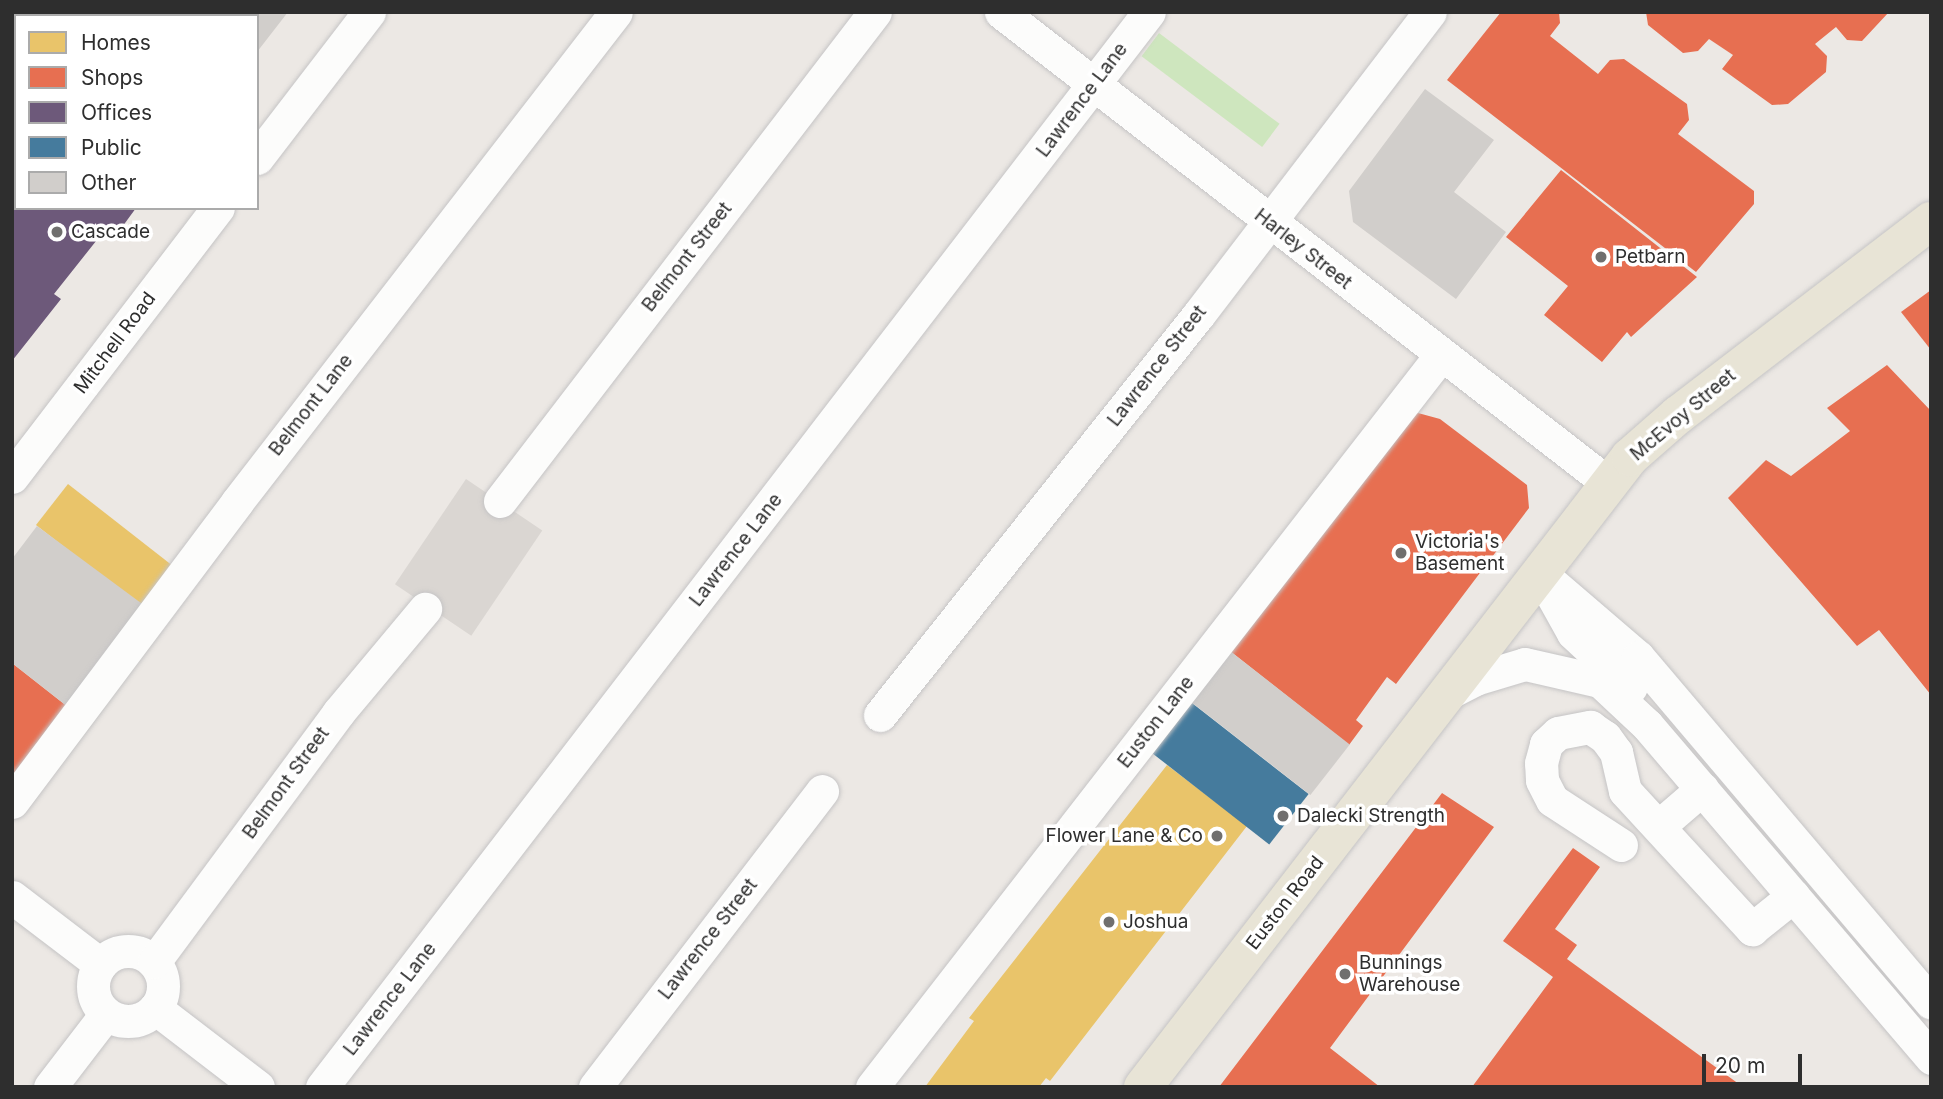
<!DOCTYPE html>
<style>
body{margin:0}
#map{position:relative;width:1943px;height:1099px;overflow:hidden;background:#ece8e4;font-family:Inter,sans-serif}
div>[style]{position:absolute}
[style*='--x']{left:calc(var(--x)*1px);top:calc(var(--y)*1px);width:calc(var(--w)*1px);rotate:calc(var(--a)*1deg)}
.green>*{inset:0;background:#cee6be;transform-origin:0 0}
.plaza>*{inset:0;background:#dad6d2;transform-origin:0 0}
.homes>*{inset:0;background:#e9c46a;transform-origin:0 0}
.shops>*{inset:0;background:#e76f51}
.offices>*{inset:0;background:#6d597a}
.public>*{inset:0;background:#457b9d;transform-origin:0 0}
.building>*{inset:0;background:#d1cecb;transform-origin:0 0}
.minor-tunnel>*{height:33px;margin-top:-16.5px;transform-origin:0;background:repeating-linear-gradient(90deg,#c6c3c0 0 33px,transparent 0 50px)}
.roads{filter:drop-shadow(0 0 2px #c5c4c5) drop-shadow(0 0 2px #c5c4c5)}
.minor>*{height:33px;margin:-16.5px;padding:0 16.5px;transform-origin:16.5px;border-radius:16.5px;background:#fcfcfb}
.minor>.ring{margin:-16.5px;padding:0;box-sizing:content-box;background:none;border:33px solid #fcfcfb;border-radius:50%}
.major>*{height:38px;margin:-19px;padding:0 19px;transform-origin:19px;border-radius:19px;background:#e8e4d6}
.dots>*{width:19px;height:19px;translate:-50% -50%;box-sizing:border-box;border:4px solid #fff;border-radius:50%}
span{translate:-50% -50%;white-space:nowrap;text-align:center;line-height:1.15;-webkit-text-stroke:7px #fff;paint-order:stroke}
.street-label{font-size:19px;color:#2e2e2e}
.poi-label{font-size:19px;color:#2e2e2e}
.left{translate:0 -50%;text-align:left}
.right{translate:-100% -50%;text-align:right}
.frame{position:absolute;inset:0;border:14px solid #2e2e2e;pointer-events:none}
.legend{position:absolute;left:14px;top:14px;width:245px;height:196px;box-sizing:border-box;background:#fff;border:2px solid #ababab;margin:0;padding:9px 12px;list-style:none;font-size:21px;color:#2e2e2e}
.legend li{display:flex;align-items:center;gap:14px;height:35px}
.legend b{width:35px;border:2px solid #ababab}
.scale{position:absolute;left:1702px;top:1054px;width:100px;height:32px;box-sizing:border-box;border:4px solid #2e2e2e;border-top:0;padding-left:9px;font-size:21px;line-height:24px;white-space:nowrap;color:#2e2e2e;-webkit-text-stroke:5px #fff;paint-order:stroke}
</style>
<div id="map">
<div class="green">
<div style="left:1159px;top:33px;width:151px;height:29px;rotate:37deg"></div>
</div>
<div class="plaza">
<div style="left:466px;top:479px;width:92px;height:127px;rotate:34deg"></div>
</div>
<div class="homes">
<div style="left:68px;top:484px;width:136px;height:52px;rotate:38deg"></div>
<div style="clip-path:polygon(1167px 765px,1247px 826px,1050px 1081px,1046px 1078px,1039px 1087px,925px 1087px,974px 1021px,969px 1018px)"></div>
</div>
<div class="shops">
<div style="clip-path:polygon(1501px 12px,1559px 12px,1560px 23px,1550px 36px,1598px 74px,1610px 60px,1624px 59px,1687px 104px,1689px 120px,1678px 134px,1754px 191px,1754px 204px,1696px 272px,1447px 80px)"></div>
<div style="clip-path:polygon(1646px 12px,1889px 12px,1862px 41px,1847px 40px,1836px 27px,1815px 44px,1827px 56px,1826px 72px,1788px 104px,1772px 105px,1722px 69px,1733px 55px,1709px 39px,1698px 51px,1683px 53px,1648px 25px)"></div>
<div style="clip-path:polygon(1561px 170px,1697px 277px,1631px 337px,1627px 332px,1602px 362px,1544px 315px,1568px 286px,1506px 237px)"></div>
<div style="clip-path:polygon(1931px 290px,1931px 350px,1901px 312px)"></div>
<div style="clip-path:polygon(1887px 365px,1931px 411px,1931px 695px,1879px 630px,1857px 646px,1728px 498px,1766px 460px,1791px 476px,1850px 431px,1827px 408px)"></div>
<div style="clip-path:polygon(1418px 413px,1440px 419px,1527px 485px,1529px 508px,1396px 684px,1387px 677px,1356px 720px,1363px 726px,1349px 745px,1230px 651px,1410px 417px)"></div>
<div style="clip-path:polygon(12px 663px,68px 707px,12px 783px)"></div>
<div style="clip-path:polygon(1442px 793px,1494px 827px,1330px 1048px,1380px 1087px,1219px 1087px)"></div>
<div style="clip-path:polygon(1573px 848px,1600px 867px,1555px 929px,1577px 945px,1567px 959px,1743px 1087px,1472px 1087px,1553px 977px,1503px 941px)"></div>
</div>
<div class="offices">
<div style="clip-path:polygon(12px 100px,16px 208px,136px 208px,117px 234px,104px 231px,54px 294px,61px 299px,12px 361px)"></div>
</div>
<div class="public">
<div style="left:1192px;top:703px;width:148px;height:64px;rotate:38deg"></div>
</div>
<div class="building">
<div style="clip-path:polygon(12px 12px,288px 12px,257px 52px,257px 16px,16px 16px,16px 39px)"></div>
<div style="clip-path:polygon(1425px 89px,1494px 140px,1454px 192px,1506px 232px,1456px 299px,1353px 222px,1349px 191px)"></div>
<div style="clip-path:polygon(37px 526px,145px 606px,68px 707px,12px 663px,12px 559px)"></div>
<div style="left:1230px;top:651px;width:152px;height:64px;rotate:38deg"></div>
</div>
<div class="minor-tunnel">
<div style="--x:65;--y:16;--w:4;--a:-90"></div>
<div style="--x:12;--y:117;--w:4;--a:0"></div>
</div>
<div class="roads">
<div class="minor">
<div style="--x:1001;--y:12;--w:768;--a:37.81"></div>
<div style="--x:257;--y:158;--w:184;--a:-52.5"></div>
<div style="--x:12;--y:477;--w:339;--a:-52.6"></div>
<div style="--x:500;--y:501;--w:616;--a:-52.52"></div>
<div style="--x:1540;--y:573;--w:129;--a:40.6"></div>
<div style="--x:1638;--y:657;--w:453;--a:49.7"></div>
<div style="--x:1548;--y:588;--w:51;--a:60.9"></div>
<div style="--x:1573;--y:633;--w:79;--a:43"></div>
<div style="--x:1446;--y:694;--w:33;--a:-27"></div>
<div style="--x:1475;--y:679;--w:52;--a:-16.7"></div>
<div style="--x:1525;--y:664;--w:77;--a:12.8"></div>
<div style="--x:1600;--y:681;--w:64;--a:43.1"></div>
<div style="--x:1647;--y:725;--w:438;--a:49.5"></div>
<div style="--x:880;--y:715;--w:512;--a:-51.5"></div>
<div style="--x:1199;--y:314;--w:380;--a:-52.6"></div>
<div style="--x:12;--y:802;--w:375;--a:-53.1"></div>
<div style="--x:237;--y:502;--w:619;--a:-52.28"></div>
<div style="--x:1659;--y:826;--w:57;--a:-40.7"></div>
<div style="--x:1621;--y:845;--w:82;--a:-146.9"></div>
<div style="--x:1552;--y:800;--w:22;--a:-117"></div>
<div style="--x:1542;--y:780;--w:17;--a:-93"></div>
<div style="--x:1541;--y:763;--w:20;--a:-75"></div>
<div style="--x:1546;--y:744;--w:16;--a:-43"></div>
<div style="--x:1558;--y:733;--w:33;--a:-11"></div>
<div style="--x:1590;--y:727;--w:18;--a:34"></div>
<div style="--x:1605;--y:737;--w:19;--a:54"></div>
<div style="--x:1616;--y:752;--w:40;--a:77"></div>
<div style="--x:1625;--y:791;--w:188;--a:47.4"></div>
<div style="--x:1752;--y:929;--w:53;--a:-38.8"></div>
<div style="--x:12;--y:897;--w:111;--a:37.3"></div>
<div class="ring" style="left:93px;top:951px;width:37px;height:37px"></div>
<div style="--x:154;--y:962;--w:310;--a:-53.5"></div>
<div style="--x:338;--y:713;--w:136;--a:-50.1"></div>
<div style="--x:155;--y:1008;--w:130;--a:37.5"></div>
<div style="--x:50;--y:1087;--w:92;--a:-52.5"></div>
<div style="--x:322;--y:1087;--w:1356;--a:-52.43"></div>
<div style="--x:595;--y:1087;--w:373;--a:-52.5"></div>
<div style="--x:872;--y:1087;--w:926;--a:-52.15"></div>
</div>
<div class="major">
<div style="--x:1143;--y:1087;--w:796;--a:-52.3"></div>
<div style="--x:1630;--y:457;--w:64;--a:-41.2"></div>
<div style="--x:1678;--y:415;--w:319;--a:-37.5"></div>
</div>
</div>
<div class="dots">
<div style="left:57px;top:232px;background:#706f6e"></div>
<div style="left:1601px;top:257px;background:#706f6e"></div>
<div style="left:1401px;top:553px;background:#706f6e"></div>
<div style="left:1283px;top:816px;background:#706f6e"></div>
<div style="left:1217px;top:836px;background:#706f6e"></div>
<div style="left:1109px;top:922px;background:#706f6e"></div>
<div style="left:1345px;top:974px;background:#706f6e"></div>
</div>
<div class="street-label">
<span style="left:1082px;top:100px;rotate:-53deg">Lawrence Lane</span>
<span style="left:1303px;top:249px;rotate:38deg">Harley Street</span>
<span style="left:687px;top:257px;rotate:-52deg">Belmont Street</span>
<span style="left:115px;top:343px;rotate:-53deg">Mitchell Road</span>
<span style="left:1157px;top:366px;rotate:-52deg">Lawrence Street</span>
<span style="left:311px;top:405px;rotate:-52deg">Belmont Lane</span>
<span style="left:1683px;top:415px;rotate:-40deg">McEvoy Street</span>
<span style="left:736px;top:550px;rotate:-52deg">Lawrence Lane</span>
<span style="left:1156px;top:722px;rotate:-52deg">Euston Lane</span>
<span style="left:286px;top:783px;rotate:-54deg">Belmont Street</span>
<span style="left:1285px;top:903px;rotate:-52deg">Euston Road</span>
<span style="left:708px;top:939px;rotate:-52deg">Lawrence Street</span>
<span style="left:390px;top:999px;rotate:-52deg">Lawrence Lane</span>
</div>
<div class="poi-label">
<span class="left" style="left:71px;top:232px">Cascade</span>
<span class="left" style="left:1615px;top:257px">Petbarn</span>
<span class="left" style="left:1415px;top:553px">Victoria's<br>Basement</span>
<span class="left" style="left:1297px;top:816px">Dalecki Strength</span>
<span class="right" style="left:1203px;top:836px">Flower Lane &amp; Co</span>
<span class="left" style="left:1123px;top:922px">Joshua</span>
<span class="left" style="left:1359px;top:974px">Bunnings<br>Warehouse</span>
</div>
<div class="frame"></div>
<ul class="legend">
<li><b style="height:19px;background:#e9c46a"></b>Homes</li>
<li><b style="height:19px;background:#e76f51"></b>Shops</li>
<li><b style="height:19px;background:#6d597a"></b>Offices</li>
<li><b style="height:19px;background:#457b9d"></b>Public</li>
<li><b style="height:19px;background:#d1cecb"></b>Other</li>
</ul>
<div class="scale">20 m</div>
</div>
